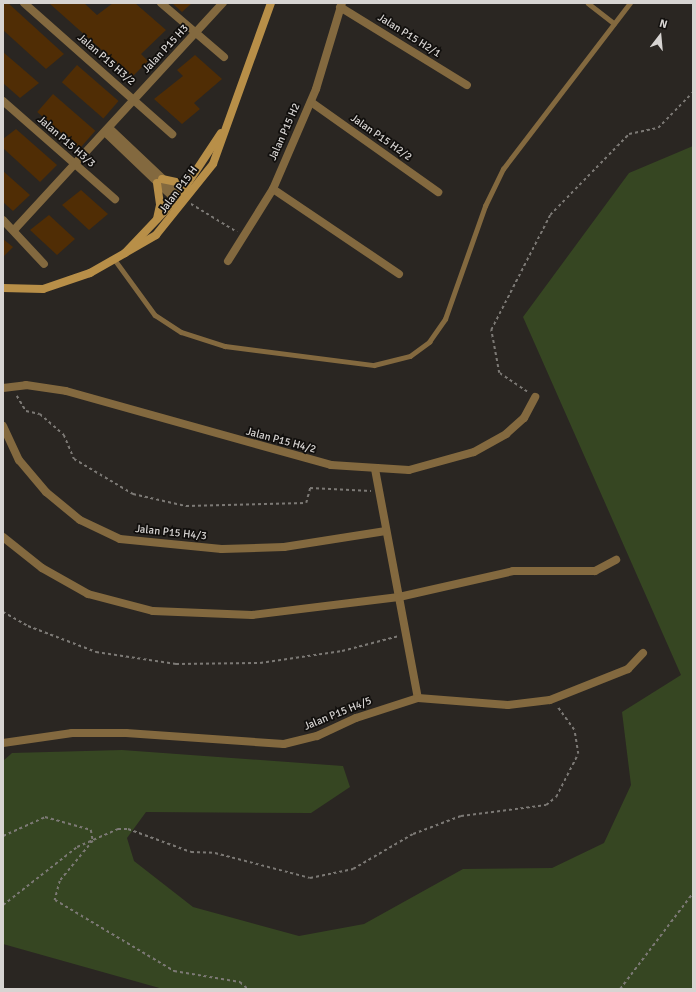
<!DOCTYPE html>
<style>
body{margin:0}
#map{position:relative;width:696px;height:992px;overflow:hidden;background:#2a2622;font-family:Signika,sans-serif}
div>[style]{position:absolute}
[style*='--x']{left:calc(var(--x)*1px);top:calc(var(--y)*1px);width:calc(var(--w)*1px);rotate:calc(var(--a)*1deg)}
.green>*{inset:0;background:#364622}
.building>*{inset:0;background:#502d05;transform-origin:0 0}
.path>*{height:1.5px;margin-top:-0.75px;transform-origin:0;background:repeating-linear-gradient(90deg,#7c7975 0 3px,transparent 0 6px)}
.lane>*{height:4.5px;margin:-2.25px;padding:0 2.25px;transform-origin:2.25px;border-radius:2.25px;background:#83693f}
.street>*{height:8px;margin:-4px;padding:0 4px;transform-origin:4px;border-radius:4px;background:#83693f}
.secondary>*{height:8px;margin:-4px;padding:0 4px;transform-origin:4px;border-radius:4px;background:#b88f48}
span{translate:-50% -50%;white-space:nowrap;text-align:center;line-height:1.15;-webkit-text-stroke:3.5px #110f0d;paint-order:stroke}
.street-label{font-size:11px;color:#d7d4d2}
.frame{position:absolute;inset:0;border:4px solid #d7d4d2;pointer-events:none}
.north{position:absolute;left:640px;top:16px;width:40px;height:40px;-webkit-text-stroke:3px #110f0d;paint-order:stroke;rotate:16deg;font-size:11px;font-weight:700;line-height:16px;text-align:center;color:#d7d4d2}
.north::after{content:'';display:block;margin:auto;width:14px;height:18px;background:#d7d4d2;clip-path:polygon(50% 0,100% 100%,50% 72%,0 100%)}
</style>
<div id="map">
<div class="green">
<div style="clip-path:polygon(693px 146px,693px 989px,163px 989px,3px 944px,3px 761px,12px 753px,122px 750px,343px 766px,350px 787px,311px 813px,146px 812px,127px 838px,134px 861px,193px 907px,299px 936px,364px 924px,463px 869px,552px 868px,604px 843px,631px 785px,622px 712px,681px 675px,523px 317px,629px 173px)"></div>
</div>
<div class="building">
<div style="clip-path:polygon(3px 3px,8px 3px,64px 54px,46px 69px,3px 30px)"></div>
<div style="clip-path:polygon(49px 3px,84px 3px,97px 15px,113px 3px,135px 3px,166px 30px,141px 54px,148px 61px,132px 77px)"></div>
<div style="clip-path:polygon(172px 3px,192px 3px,182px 12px)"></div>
<div style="clip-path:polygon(3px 52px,39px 83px,20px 98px,3px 83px)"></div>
<div style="clip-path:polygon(195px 55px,222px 79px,194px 103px,200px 109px,182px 124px,154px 99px,183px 76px,177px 70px)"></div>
<div style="left:77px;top:65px;width:55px;height:23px;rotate:41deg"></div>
<div style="left:53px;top:94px;width:56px;height:24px;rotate:41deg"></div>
<div style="clip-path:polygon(16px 129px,57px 165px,40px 182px,3px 148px,3px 139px)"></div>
<div style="clip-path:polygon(3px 171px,30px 195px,13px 211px,3px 202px)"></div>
<div style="clip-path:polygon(81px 190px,108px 214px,89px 230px,62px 205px)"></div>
<div style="clip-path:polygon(49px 215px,75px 239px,57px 255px,30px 230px)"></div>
<div style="clip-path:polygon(3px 239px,13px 247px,3px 257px)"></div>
</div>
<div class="path">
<div style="--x:191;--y:204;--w:54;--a:31.3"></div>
<div style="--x:527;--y:392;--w:34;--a:-146"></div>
<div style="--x:499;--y:373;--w:44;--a:-100.5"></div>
<div style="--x:491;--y:330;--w:129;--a:-62.8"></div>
<div style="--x:550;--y:215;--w:113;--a:-45.7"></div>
<div style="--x:629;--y:134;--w:30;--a:-12"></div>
<div style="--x:658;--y:128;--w:50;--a:-45.8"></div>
<div style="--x:17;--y:396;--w:17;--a:59"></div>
<div style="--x:26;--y:411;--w:14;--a:12"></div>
<div style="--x:40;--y:414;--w:32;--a:41"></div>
<div style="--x:64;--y:435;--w:26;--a:67"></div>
<div style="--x:74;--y:459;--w:69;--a:30.7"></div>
<div style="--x:133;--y:494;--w:54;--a:12.8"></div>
<div style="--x:186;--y:506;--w:120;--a:-1.4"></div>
<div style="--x:306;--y:503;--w:16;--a:-75"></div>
<div style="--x:310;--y:488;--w:61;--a:2.8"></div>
<div style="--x:3;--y:612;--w:29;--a:29"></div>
<div style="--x:28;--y:626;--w:73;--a:20.9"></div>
<div style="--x:96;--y:652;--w:81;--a:8.5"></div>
<div style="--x:176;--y:664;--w:84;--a:-0.7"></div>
<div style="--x:260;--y:663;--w:83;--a:-8.3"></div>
<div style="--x:342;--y:651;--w:59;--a:-14.7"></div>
<div style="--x:3;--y:836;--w:46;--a:-24.3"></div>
<div style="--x:45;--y:817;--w:48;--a:15.8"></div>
<div style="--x:91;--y:830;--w:11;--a:80"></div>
<div style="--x:93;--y:841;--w:52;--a:129.5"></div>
<div style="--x:60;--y:881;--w:20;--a:105"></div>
<div style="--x:55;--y:900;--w:139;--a:30.8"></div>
<div style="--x:174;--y:971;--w:67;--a:9.5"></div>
<div style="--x:240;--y:982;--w:11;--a:41"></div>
<div style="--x:3;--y:905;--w:94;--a:-38.1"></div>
<div style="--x:77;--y:847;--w:45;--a:-23.7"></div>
<div style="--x:118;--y:829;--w:10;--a:0"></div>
<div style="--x:128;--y:829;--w:67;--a:20.1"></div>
<div style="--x:191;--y:852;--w:24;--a:2"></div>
<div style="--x:215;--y:853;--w:98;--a:14.7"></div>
<div style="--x:310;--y:878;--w:44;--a:-11.8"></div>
<div style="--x:353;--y:869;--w:69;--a:-30.3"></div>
<div style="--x:413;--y:834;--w:51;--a:-20.6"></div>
<div style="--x:461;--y:816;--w:86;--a:-7.4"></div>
<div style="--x:546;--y:805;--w:13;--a:-39"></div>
<div style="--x:556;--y:797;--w:48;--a:-62.9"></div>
<div style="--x:578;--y:754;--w:24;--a:-99"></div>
<div style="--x:574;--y:730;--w:29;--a:-126"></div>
<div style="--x:620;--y:989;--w:121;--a:-52.8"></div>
</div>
<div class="lane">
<div style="--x:588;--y:3;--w:33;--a:38"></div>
<div style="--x:115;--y:260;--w:68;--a:54"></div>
<div style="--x:155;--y:315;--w:31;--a:33"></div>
<div style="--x:181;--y:332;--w:46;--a:17.7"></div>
<div style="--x:225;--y:346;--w:150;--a:7.3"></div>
<div style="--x:374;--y:365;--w:37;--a:-14"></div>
<div style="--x:410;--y:356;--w:24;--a:-36"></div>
<div style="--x:429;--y:342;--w:28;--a:-55"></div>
<div style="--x:445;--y:319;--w:120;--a:-70.5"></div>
<div style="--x:485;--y:206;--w:41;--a:-64.1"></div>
<div style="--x:503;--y:169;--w:209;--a:-52.6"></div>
</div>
<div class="street">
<div style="--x:24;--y:3;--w:198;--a:41.5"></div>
<div style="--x:161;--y:3;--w:83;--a:40.6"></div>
<div style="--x:340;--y:7;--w:149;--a:31.6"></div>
<div style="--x:3;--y:101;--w:149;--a:41.2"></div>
<div style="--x:311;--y:102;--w:156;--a:35.3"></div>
<div style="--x:109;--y:128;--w:103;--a:43.4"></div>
<div style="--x:105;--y:132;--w:104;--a:43.8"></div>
<div style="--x:273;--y:189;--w:152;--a:34"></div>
<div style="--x:3;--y:220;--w:60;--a:47"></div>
<div style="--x:14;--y:230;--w:309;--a:-47.4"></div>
<div style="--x:228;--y:261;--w:85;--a:-58"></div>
<div style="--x:273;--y:189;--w:109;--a:-66.7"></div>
<div style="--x:316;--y:89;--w:90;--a:-73.2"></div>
<div style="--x:3;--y:388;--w:23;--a:-7"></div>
<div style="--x:26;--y:385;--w:40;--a:8.5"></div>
<div style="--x:66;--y:391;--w:275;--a:15.6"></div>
<div style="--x:331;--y:465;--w:78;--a:3.7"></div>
<div style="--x:409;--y:470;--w:67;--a:-15.5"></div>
<div style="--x:474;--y:452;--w:37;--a:-29"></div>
<div style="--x:506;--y:434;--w:24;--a:-42"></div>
<div style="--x:524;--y:418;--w:24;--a:-62"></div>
<div style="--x:3;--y:426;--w:38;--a:65"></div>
<div style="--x:19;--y:460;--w:42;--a:49.8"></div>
<div style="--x:46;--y:492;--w:44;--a:39.5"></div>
<div style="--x:80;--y:520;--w:44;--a:25.4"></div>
<div style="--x:120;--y:539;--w:102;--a:5.6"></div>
<div style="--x:222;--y:549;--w:62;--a:-1.8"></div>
<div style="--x:284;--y:547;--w:103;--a:-8.9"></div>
<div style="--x:375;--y:469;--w:233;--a:79.4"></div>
<div style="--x:3;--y:537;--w:50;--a:38.5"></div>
<div style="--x:42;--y:568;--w:53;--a:29.5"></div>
<div style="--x:88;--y:594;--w:67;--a:14.7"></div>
<div style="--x:153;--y:611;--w:99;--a:2.3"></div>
<div style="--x:252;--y:615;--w:148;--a:-7"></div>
<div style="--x:399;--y:597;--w:117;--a:-12.8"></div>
<div style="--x:513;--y:571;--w:82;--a:0"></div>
<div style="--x:595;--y:571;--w:24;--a:-28"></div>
<div style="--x:3;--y:743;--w:70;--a:-8.2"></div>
<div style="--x:72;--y:733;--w:54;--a:0"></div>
<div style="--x:126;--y:733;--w:158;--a:4"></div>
<div style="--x:284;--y:744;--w:34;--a:-14"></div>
<div style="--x:317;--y:736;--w:43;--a:-24.8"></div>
<div style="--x:356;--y:718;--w:65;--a:-17.9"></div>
<div style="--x:418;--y:698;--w:90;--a:4.4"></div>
<div style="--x:508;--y:705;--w:42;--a:-6.8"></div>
<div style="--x:550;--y:700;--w:84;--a:-21.7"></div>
<div style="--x:628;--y:669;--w:22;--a:-47"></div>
</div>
<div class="secondary">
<div style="--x:162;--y:179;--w:19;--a:12"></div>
<div style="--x:181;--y:183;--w:11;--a:-27"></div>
<div style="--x:157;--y:183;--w:22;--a:82"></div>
<div style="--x:160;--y:205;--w:14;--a:102"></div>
<div style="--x:125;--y:253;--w:36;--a:-30"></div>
<div style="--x:156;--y:235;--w:91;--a:-51.2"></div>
<div style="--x:213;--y:164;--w:171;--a:-70.2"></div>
<div style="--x:3;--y:288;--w:40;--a:1.4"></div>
<div style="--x:43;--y:289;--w:50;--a:-18.8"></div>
<div style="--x:90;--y:273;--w:40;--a:-29.7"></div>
<div style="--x:125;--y:253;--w:80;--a:-46.5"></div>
<div style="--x:180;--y:195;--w:74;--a:-56.5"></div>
</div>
<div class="street-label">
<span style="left:409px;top:36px;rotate:32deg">Jalan P15 H2/1</span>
<span style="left:166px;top:49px;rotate:-47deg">Jalan P15 H3</span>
<span style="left:106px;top:60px;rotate:41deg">Jalan P15 H3/2</span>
<span style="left:285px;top:132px;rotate:-66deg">Jalan P15 H2</span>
<span style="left:381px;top:138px;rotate:35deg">Jalan P15 H2/2</span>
<span style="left:66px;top:142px;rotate:41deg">Jalan P15 H3/3</span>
<span style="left:179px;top:190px;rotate:-53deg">Jalan P15 H</span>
<span style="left:281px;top:441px;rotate:15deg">Jalan P15 H4/2</span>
<span style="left:171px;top:533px;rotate:6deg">Jalan P15 H4/3</span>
<span style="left:338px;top:714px;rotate:-22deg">Jalan P15 H4/5</span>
</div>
<div class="frame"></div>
<div class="north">N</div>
</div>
